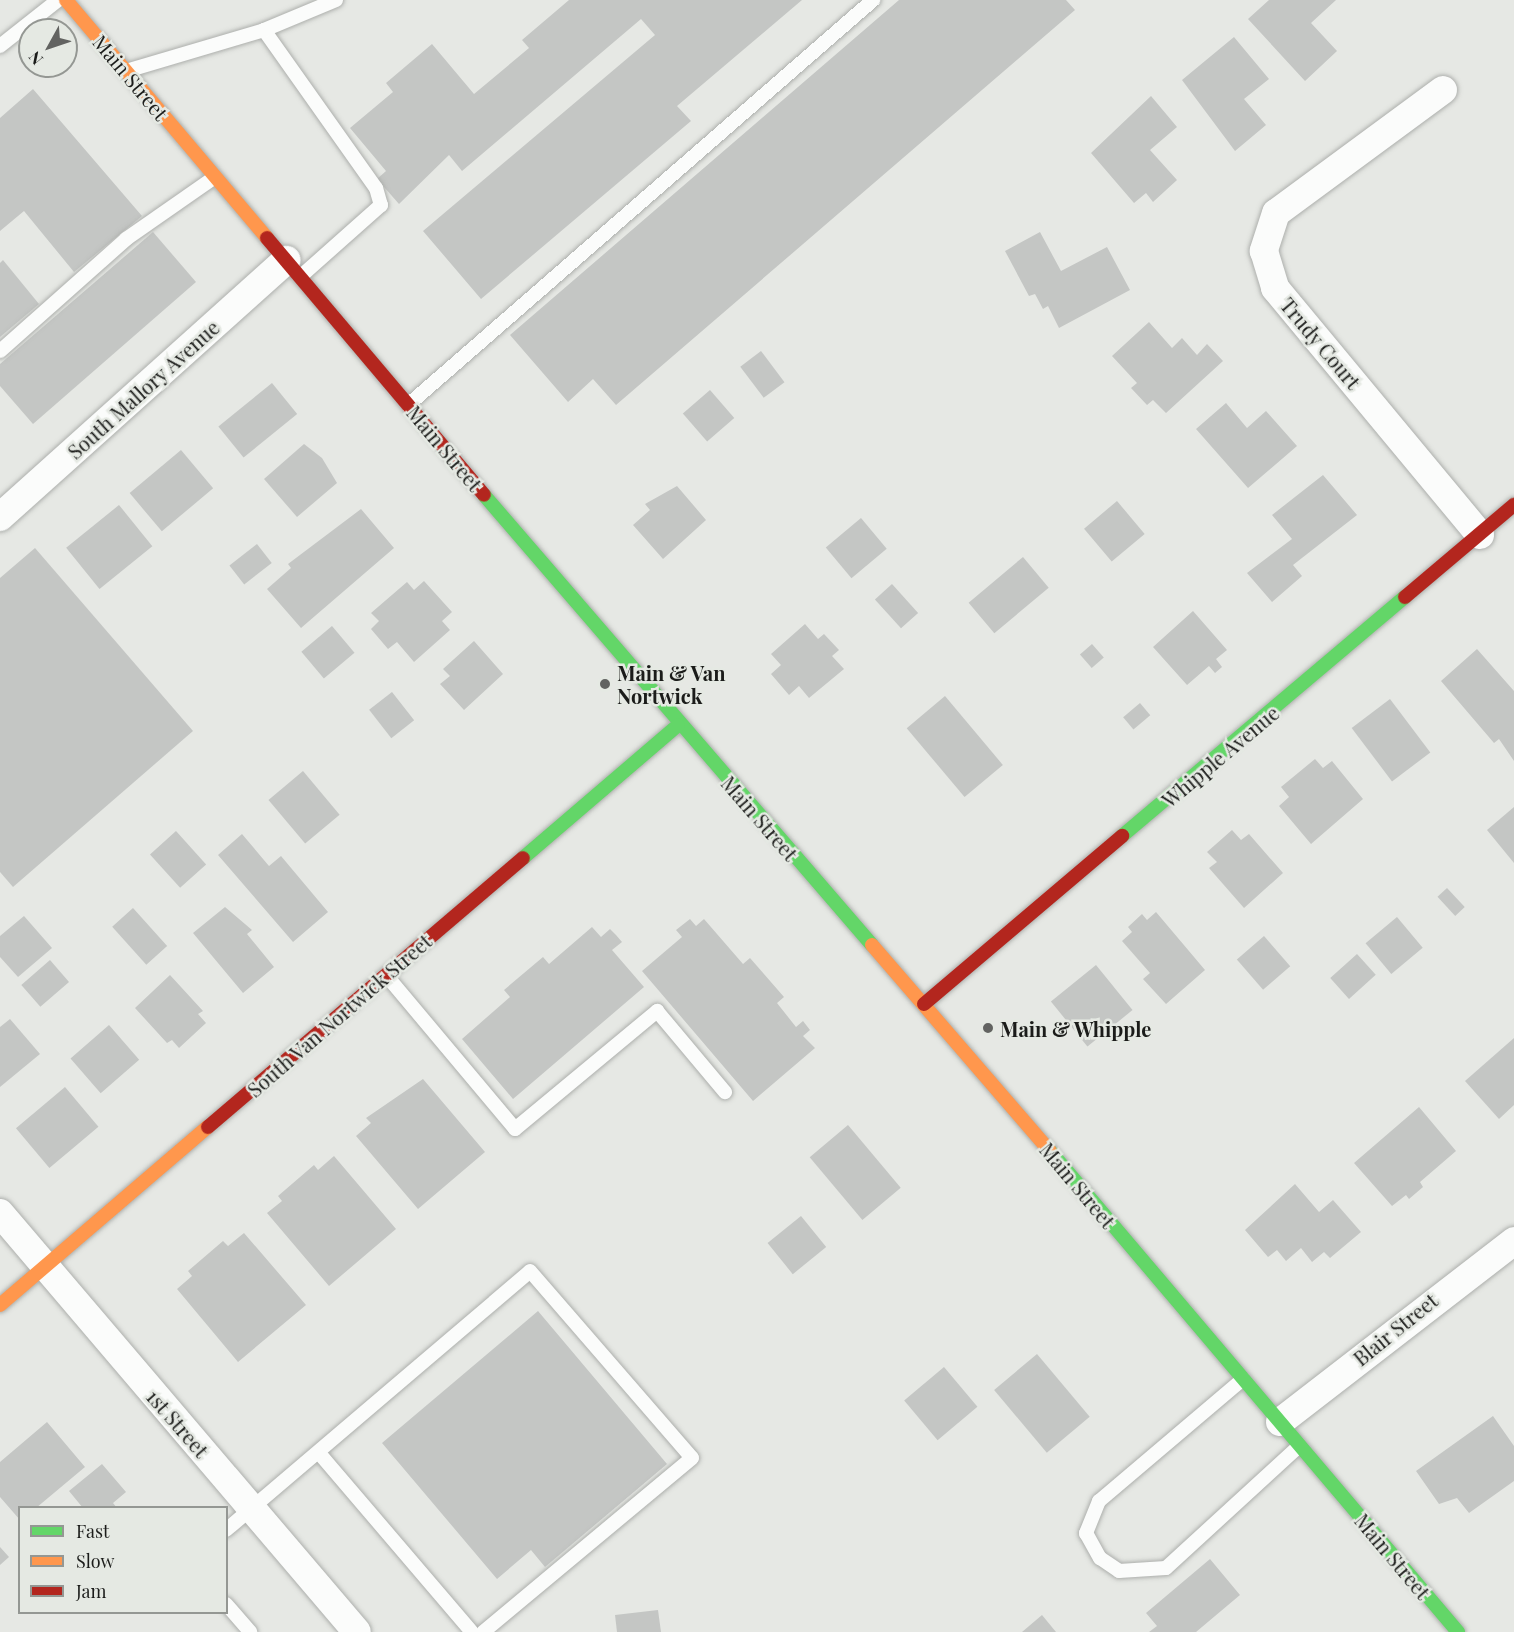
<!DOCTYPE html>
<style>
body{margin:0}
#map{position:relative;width:1514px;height:1632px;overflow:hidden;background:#e6e8e4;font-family:"Playfair Display",serif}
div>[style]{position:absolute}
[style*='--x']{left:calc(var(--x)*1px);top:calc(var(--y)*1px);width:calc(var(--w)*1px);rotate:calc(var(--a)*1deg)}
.building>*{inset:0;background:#c4c6c4;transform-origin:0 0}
.roads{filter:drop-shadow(0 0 2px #adafac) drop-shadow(0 0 2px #adafac)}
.lane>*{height:14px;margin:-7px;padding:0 7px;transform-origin:7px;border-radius:7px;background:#fbfcfb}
.street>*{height:28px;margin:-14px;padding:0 14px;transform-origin:14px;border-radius:14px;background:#fbfcfb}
.fast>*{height:14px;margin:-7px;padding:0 7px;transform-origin:7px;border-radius:7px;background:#63d668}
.slow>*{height:14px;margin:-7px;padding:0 7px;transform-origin:7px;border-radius:7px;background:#ff974d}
.jam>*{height:14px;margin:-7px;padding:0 7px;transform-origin:7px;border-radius:7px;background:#b3261e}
.dots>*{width:16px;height:16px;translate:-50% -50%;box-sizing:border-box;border:3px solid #e5e9e3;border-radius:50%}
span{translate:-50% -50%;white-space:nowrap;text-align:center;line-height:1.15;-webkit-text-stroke:5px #e5e9e3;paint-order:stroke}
.street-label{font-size:20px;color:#1b1c1a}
.poi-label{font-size:20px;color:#1b1c1a;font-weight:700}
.left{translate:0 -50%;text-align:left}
.legend{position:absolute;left:18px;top:1506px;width:210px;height:108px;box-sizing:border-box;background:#e5e9e3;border:2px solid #949793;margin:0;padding:8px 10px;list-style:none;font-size:18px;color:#1b1c1a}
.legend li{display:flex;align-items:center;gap:12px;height:30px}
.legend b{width:30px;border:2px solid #949793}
.north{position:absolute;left:18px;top:18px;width:60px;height:60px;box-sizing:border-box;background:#e5e9e3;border:2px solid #949793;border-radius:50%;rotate:230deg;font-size:16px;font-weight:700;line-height:24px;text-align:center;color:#1b1c1a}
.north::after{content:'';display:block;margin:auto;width:21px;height:27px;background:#626361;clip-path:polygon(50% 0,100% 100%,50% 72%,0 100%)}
</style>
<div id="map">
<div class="building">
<div style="clip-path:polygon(569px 0,802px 0,677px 106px,691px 121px,481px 299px,423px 231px,655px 35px,641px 19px,462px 171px,449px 155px,399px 204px,377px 179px,386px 171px,350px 128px,393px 92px,386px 83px,432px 44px,474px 94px,529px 48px,522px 40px)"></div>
<div style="clip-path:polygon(899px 0,1066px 0,1075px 10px,616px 405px,593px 379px,568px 402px,510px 335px)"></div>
<div style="clip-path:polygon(1269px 0,1336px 0,1311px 23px,1337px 51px,1305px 81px,1248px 19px)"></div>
<div style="clip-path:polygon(1234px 37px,1269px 79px,1244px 99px,1266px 125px,1235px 151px,1182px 80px)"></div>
<div style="clip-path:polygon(33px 89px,142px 216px,74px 272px,24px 211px,0 231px,0 118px)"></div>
<div style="clip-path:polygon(1151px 96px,1177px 127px,1150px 150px,1177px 180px,1153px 202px,1146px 193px,1134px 203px,1091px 153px)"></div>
<div style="clip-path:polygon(153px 232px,196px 282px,33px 424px,0 386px,0 364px)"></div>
<div style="clip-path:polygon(1040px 232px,1061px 271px,1107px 247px,1130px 290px,1059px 328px,1048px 306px,1043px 309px,1035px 294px,1029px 296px,1005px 251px)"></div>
<div style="clip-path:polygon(3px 260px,39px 304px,0 337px,0 263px)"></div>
<div style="clip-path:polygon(1149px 322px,1172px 348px,1182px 338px,1197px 355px,1207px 344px,1223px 361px,1166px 413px,1153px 400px,1147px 405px,1131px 388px,1137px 383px,1112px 356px)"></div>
<div style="left:761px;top:351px;width:39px;height:26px;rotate:53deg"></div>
<div style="left:272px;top:383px;width:40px;height:69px;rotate:51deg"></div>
<div style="left:710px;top:390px;width:37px;height:36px;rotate:49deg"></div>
<div style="clip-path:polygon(1226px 403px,1247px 428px,1266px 411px,1297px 446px,1248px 488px,1196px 429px)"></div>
<div style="clip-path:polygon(304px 444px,322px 458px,337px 483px,297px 517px,264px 479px)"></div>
<div style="left:181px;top:450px;width:50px;height:67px;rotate:50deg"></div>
<div style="clip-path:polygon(1323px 475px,1357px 515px,1293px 565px,1302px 576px,1272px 602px,1247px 573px,1292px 539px,1272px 515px)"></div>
<div style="clip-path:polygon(677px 486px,706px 520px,663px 559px,633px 525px,650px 510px,645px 504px)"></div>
<div style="left:1117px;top:501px;width:43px;height:43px;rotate:50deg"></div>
<div style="left:119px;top:505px;width:53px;height:68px;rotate:51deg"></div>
<div style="clip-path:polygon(361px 509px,394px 548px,301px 628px,267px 589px,291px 568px,288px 564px)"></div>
<div style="left:861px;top:518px;width:40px;height:46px;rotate:50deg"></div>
<div style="left:257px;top:544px;width:24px;height:35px;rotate:52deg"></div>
<div style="clip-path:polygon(35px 548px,193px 731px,13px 887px,0 872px,0 578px)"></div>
<div style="left:1023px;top:557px;width:40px;height:71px;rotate:50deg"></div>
<div style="clip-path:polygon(424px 581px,452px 612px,442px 621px,450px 630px,414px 662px,397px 642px,388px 649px,371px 629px,379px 621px,371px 613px,407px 582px,414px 590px)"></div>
<div style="left:892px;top:584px;width:39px;height:23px;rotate:48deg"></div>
<div style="clip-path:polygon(1193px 611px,1227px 650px,1216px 659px,1222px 667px,1215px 673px,1209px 666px,1187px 685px,1153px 647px)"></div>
<div style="clip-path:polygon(805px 624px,818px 639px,824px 634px,839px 650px,832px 656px,844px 669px,809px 698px,799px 686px,789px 695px,771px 674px,781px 665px,771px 654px)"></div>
<div style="left:332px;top:626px;width:35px;height:40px;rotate:50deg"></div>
<div style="clip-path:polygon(474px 641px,503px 674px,464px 710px,440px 684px,450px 676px,443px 669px)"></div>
<div style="left:1092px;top:644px;width:18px;height:16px;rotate:49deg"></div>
<div style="clip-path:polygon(1477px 649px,1514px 691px,1514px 761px,1499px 739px,1494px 743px,1441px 681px)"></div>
<div style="left:392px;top:692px;width:36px;height:29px;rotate:52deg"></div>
<div style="left:945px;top:696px;width:90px;height:50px;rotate:50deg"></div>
<div style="left:1390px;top:699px;width:67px;height:48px;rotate:53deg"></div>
<div style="left:1140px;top:703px;width:16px;height:22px;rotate:50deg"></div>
<div style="clip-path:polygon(1315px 759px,1323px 768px,1332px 761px,1363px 799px,1311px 844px,1279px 806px,1289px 797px,1281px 787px)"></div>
<div style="left:303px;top:771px;width:57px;height:45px;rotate:50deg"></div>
<div style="clip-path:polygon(1514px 807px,1514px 863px,1487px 830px)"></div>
<div style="clip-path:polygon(1232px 830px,1241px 840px,1249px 834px,1283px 873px,1244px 908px,1209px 868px,1217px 862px,1207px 852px)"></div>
<div style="left:176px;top:831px;width:45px;height:35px;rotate:48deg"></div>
<div style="clip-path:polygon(242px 834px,269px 866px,281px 856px,328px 912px,293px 942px,218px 855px)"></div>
<div style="left:1447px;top:888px;width:26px;height:13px;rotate:47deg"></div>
<div style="clip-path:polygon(225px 907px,252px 930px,247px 934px,274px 967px,243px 993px,193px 933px)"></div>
<div style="left:133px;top:908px;width:51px;height:28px;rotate:48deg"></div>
<div style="clip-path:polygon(1156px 912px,1205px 970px,1166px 1004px,1143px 979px,1150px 973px,1122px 941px,1132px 932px,1128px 927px,1142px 914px,1147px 920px)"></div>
<div style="clip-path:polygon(24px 916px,52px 948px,18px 977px,0 957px,0 936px)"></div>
<div style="left:1397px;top:917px;width:40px;height:41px;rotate:50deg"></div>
<div style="clip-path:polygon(690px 919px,696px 926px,704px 919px,743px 964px,750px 958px,784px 997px,777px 1003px,796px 1027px,803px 1021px,810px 1030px,803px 1036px,815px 1048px,753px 1101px,642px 971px,682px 937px,676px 930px)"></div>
<div style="clip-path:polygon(592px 927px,601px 937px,610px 929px,616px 935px,622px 942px,612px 950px,644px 987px,513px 1099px,462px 1039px,510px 997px,504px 990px,543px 957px,549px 964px)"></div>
<div style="left:1264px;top:936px;width:40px;height:36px;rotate:49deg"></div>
<div style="left:1357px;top:954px;width:28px;height:36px;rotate:48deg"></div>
<div style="left:50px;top:960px;width:29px;height:38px;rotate:49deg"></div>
<div style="left:1096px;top:965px;width:58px;height:58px;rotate:51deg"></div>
<div style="clip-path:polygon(170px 975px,203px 1011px,198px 1014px,206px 1023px,179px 1048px,172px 1040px,167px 1043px,135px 1008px)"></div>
<div style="clip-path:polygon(10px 1019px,40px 1054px,0 1087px,0 1027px)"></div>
<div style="left:109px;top:1025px;width:46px;height:51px;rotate:49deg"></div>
<div style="clip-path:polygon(1514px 1038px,1514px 1105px,1499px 1119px,1465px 1081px)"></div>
<div style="clip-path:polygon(423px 1079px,485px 1152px,418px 1209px,356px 1136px,371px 1123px,366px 1118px)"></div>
<div style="left:65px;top:1087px;width:52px;height:64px;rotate:50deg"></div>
<div style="clip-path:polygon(1419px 1107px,1456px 1151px,1420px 1182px,1423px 1187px,1409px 1199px,1406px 1195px,1392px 1206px,1354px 1163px)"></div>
<div style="left:848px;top:1125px;width:82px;height:50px;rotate:50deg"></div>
<div style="clip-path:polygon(334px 1156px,396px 1229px,329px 1286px,267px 1213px,282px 1201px,278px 1196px,314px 1165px,318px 1170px)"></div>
<div style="clip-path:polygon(1295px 1184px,1319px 1212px,1333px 1200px,1361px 1232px,1330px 1258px,1324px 1252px,1312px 1262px,1301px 1248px,1286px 1261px,1277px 1250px,1268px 1257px,1245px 1230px)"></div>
<div style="left:801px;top:1216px;width:40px;height:43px;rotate:51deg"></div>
<div style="clip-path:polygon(244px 1233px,306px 1305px,238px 1362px,177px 1289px,192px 1276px,188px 1271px,223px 1241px,228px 1246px)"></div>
<div style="clip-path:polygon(538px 1311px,667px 1464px,545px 1567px,531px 1550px,497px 1579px,382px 1443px)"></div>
<div style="left:1037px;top:1354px;width:82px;height:56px;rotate:50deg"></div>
<div style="left:944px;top:1367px;width:52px;height:52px;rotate:50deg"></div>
<div style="clip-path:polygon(1493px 1416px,1514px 1446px,1514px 1481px,1469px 1513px,1457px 1498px,1439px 1504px,1416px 1471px)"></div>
<div style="clip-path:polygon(47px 1422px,85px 1467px,36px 1508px,20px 1508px,20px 1520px,0 1497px,0 1462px)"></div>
<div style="clip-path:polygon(102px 1464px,126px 1492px,113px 1503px,117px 1508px,83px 1508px,69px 1491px)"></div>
<div style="clip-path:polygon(0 1547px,9px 1557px,0 1565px)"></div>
<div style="clip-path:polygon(1210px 1559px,1240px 1595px,1196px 1632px,1149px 1632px,1157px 1626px,1146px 1613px)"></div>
<div style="clip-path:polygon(658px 1610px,661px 1632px,617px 1632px,615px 1615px)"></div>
<div style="clip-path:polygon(1042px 1615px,1056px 1632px,1022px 1632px)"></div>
</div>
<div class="roads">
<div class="lane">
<div style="--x:264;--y:30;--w:194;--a:54.7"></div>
<div style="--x:376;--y:188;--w:18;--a:74"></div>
<div style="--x:381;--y:205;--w:108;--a:138.4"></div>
<div style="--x:0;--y:46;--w:74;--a:-38.4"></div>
<div style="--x:126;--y:71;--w:144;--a:-16.5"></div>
<div style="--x:264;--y:30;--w:78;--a:-22.6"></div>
<div style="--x:0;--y:351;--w:169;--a:-41.6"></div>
<div style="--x:126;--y:239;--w:108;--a:-34.9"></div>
<div style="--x:408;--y:405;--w:617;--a:-41.05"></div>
<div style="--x:386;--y:975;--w:201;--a:50"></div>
<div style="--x:515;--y:1129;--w:185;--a:-39.7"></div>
<div style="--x:657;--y:1011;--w:106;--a:50"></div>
<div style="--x:1243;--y:1379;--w:189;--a:139.7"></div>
<div style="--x:1099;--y:1501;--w:35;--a:112"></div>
<div style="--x:1086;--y:1533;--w:29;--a:61"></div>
<div style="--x:1100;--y:1558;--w:23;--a:34"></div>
<div style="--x:1119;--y:1571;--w:47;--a:-3.7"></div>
<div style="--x:1166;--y:1568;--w:180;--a:-42.5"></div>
<div style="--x:319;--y:1453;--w:235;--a:49.5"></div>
<div style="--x:226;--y:1530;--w:399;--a:-40.4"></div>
<div style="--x:530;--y:1271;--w:247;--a:49.1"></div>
<div style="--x:692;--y:1458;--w:272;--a:140.2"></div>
<div style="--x:226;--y:1604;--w:37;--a:49"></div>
</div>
<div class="street">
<div style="--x:1443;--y:90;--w:207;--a:143.6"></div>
<div style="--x:1276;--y:213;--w:40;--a:108"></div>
<div style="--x:1264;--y:251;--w:39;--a:73"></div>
<div style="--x:1275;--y:288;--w:321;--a:50.3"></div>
<div style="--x:0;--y:517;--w:385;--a:-41.9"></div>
<div style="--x:0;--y:1213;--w:550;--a:49.57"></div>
<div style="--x:1280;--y:1422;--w:296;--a:-37.7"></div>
</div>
<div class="fast">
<div style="--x:484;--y:495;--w:594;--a:49.23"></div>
<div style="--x:1122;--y:836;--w:370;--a:-40.2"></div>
<div style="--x:523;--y:858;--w:204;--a:-40.6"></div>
<div style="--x:1050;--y:1151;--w:631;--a:49.69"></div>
</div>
<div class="slow">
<div style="--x:66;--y:0;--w:312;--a:49.8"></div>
<div style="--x:872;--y:945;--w:272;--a:49.2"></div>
<div style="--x:0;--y:1305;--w:274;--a:-40.6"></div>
</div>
<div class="jam">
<div style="--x:267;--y:238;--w:336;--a:49.8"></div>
<div style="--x:1405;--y:597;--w:143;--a:-40.2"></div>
<div style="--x:924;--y:1004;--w:260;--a:-40.3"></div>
<div style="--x:208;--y:1127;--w:414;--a:-40.5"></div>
</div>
</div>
<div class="dots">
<div style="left:605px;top:684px;background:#626361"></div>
<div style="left:988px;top:1028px;background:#626361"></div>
</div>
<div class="street-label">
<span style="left:131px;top:77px;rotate:50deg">Main Street</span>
<span style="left:1321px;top:343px;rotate:50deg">Trudy Court</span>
<span style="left:143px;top:389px;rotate:-42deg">South Mallory Avenue</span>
<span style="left:445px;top:448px;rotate:50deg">Main Street</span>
<span style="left:1220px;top:756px;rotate:-40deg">Whipple Avenue</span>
<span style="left:760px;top:818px;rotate:49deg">Main Street</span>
<span style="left:339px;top:1015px;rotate:-41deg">South Van Nortwick Street</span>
<span style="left:1078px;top:1185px;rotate:50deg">Main Street</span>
<span style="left:1395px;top:1329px;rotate:-39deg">Blair Street</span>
<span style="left:178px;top:1423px;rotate:49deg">1st Street</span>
<span style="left:1393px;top:1556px;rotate:50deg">Main Street</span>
</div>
<div class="poi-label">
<span class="left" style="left:617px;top:684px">Main &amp; Van<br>Nortwick</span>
<span class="left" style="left:1000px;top:1028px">Main &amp; Whipple</span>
</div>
<ul class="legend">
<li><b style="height:8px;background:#63d668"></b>Fast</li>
<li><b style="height:8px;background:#ff974d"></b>Slow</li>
<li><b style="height:8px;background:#b3261e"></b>Jam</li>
</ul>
<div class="north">N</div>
</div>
